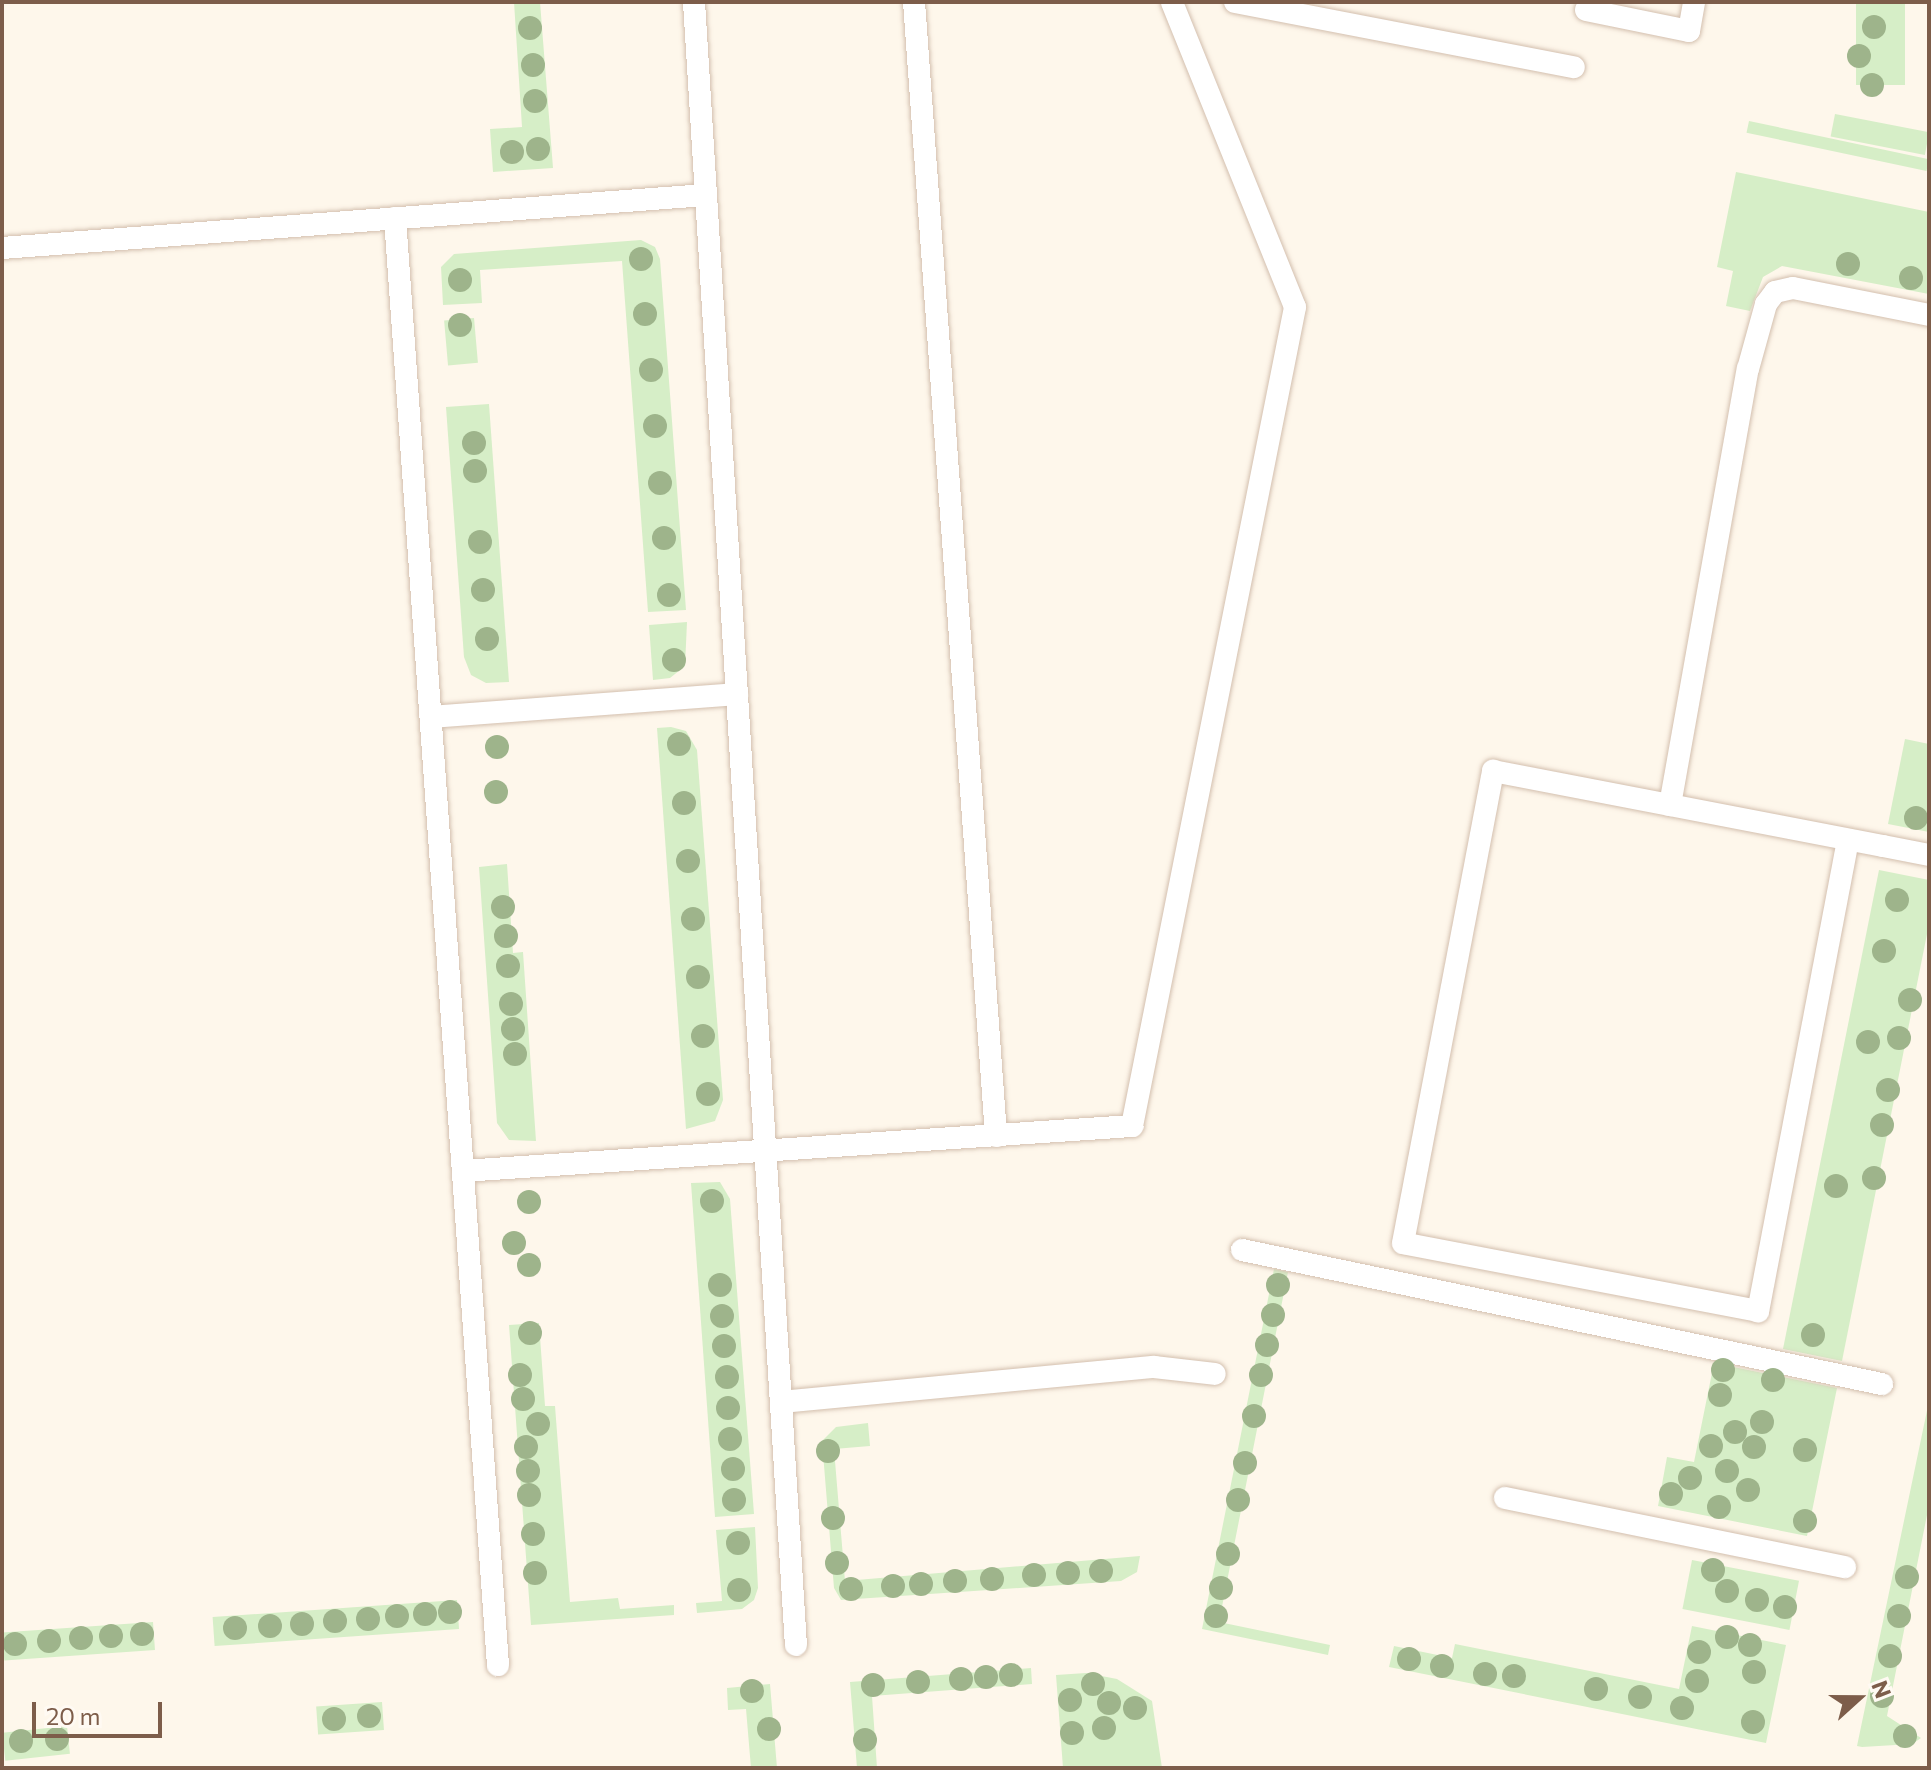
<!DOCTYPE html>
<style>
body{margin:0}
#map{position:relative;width:1931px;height:1770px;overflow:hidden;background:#fef7eb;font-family:Commissioner,sans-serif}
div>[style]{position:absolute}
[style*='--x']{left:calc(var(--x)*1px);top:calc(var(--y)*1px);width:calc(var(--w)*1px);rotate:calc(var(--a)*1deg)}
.green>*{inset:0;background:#d6eec7;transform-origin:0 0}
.roads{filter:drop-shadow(0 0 2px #d3bfae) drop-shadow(0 0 2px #d3bfae)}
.service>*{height:22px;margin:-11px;padding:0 11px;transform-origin:11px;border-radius:11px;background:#fff}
.trees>*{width:24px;height:24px;margin:-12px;border-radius:50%;background:#9eb48b}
span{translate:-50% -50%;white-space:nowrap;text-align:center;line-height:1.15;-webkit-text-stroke:6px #fffaf3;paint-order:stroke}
.frame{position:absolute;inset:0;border:4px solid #7d5d4a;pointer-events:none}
.north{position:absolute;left:1819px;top:1658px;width:80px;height:80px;-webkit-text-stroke:6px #fffaf3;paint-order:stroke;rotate:69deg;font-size:22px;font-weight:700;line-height:32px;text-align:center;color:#7d5d4a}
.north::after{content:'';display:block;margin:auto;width:28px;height:36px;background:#7d5d4a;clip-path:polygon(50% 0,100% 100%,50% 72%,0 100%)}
.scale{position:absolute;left:32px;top:1702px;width:130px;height:36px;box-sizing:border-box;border:4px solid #7d5d4a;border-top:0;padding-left:10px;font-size:24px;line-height:28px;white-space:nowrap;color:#7d5d4a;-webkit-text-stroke:6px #fffaf3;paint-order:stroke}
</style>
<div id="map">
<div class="green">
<div style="clip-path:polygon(514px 2px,540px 2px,553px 168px,493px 172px,490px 129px,522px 127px)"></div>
<div style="left:1856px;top:2px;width:49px;height:83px"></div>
<div style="left:1835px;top:114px;width:96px;height:23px;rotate:11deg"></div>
<div style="left:1749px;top:121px;width:184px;height:12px;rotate:12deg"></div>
<div style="clip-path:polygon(1736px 172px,1929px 212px,1929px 294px,1782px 266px,1763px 277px,1750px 311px,1726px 306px,1733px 271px,1717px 267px)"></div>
<div style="clip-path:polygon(641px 240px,655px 247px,660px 259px,686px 610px,648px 612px,622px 261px,480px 270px,482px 303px,443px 305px,441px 267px,454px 254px)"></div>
<div style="left:474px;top:318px;width:45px;height:30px;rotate:85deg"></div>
<div style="clip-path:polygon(489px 404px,509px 682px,486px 683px,471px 675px,464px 657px,446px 407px)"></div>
<div style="clip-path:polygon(687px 622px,685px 666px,670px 678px,653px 680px,649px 625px)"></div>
<div style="clip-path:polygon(671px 727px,686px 731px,697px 750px,723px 1100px,715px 1121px,686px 1129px,657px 728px)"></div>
<div style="clip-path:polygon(1905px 739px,1929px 744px,1929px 832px,1888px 824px)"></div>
<div style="clip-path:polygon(507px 864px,513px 953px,523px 952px,536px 1141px,509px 1140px,497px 1123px,479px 867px)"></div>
<div style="clip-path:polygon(1879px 870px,1929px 880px,1929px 924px,1842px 1361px,1783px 1349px)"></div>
<div style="clip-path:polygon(720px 1182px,730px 1199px,754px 1514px,715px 1517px,691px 1183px)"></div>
<div style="clip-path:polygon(1274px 1269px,1288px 1272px,1219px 1622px,1330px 1645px,1328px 1655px,1202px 1629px)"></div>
<div style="clip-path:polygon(539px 1323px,545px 1406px,555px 1406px,570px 1602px,618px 1598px,620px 1609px,674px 1605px,674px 1615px,531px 1625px,509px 1325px)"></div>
<div style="clip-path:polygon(1714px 1363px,1837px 1388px,1807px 1536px,1658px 1506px,1667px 1457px,1694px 1462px)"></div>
<div style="clip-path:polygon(1929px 1401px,1929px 1505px,1887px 1716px,1921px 1738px,1912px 1744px,1862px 1747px,1857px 1746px)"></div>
<div style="clip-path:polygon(868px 1423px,870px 1446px,834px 1449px,845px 1581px,1140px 1556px,1137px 1572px,1121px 1581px,841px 1600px,834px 1588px,822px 1441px,836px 1427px)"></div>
<div style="clip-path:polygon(755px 1527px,758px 1588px,754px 1600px,742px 1609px,697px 1613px,696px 1603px,722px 1601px,716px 1530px)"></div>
<div style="left:1692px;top:1560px;width:109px;height:50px;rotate:11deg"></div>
<div style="left:457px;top:1600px;width:29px;height:245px;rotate:86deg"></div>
<div style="left:153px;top:1622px;width:28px;height:151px;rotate:86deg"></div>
<div style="clip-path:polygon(1692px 1626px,1786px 1645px,1766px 1743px,1389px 1667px,1394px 1646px,1452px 1658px,1455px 1644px,1679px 1689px)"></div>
<div style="clip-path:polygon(1031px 1668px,1032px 1684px,872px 1696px,877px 1768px,857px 1768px,850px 1682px)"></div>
<div style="clip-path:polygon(1086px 1673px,1117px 1679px,1152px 1701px,1162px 1768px,1063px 1768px,1056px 1675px)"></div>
<div style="clip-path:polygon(770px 1684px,777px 1768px,751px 1768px,746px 1709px,728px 1710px,727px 1688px)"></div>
<div style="left:382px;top:1702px;width:28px;height:66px;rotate:86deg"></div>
<div style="left:67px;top:1726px;width:28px;height:65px;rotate:84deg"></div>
</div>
<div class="roads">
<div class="service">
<div style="--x:694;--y:2;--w:1646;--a:86.45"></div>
<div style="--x:914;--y:2;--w:1137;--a:85.86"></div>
<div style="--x:1235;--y:2;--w:345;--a:10.9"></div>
<div style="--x:1586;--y:10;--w:105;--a:11.5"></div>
<div style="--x:1689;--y:31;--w:29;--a:-80"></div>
<div style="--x:395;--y:218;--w:1451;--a:85.93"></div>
<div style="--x:2;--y:248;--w:706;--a:-4.31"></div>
<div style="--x:431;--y:717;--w:307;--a:-4.3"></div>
<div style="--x:1670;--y:805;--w:443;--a:-79.9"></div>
<div style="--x:1748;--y:369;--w:67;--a:-74.5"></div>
<div style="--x:1766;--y:304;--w:15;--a:-53"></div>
<div style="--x:1775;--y:292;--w:18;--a:-13"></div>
<div style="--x:1793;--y:288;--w:139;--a:11.2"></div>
<div style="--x:1848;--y:840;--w:480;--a:100.8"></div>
<div style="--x:1758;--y:1311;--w:361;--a:-169.2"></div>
<div style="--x:1403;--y:1243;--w:481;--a:-79.2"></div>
<div style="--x:1493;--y:771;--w:397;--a:10.9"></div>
<div style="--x:1883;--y:846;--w:47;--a:11.1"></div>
<div style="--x:463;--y:1171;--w:671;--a:-3.85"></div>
<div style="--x:1132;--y:1126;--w:835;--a:-78.74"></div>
<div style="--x:1295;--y:307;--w:329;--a:-112"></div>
<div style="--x:1242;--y:1250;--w:654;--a:11.83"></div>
<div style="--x:781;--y:1402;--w:375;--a:-5.4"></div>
<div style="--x:1154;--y:1367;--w:61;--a:6.5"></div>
<div style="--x:1505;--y:1498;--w:347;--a:11.5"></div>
</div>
</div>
<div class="trees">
<div style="left:1874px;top:27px"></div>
<div style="left:530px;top:28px"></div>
<div style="left:1859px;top:56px"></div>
<div style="left:533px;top:65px"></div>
<div style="left:1872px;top:85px"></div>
<div style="left:535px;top:101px"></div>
<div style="left:538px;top:149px"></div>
<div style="left:512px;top:152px"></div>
<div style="left:641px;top:259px"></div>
<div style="left:1848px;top:264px"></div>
<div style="left:1911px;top:278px"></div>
<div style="left:460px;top:280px"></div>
<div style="left:645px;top:314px"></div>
<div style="left:460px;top:325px"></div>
<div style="left:651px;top:370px"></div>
<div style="left:655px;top:426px"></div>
<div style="left:474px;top:443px"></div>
<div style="left:475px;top:471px"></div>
<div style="left:660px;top:483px"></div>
<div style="left:664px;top:538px"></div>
<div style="left:480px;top:542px"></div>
<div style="left:483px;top:590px"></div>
<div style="left:669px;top:595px"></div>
<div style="left:487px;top:639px"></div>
<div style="left:674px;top:660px"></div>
<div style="left:679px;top:744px"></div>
<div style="left:497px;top:747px"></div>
<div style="left:496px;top:792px"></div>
<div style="left:684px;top:803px"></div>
<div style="left:1916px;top:818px"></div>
<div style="left:688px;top:861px"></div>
<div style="left:1897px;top:900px"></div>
<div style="left:503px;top:907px"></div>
<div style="left:693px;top:919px"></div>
<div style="left:506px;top:936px"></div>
<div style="left:1884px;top:951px"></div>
<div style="left:508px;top:966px"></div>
<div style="left:698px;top:977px"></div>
<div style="left:1910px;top:1000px"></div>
<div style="left:511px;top:1004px"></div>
<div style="left:513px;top:1029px"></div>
<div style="left:703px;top:1036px"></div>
<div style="left:1899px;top:1038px"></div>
<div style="left:1868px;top:1042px"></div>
<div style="left:515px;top:1054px"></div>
<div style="left:1888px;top:1090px"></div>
<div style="left:708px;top:1094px"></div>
<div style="left:1882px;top:1125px"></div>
<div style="left:1874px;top:1178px"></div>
<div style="left:1836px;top:1186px"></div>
<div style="left:712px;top:1201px"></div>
<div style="left:529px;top:1202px"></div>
<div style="left:514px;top:1243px"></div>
<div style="left:529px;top:1265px"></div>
<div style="left:720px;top:1285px"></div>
<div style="left:1278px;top:1285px"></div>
<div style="left:1273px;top:1315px"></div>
<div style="left:722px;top:1316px"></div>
<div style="left:530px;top:1333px"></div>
<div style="left:1813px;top:1335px"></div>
<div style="left:1267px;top:1345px"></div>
<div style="left:724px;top:1346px"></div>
<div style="left:1723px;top:1370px"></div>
<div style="left:520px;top:1375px"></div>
<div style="left:1261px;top:1375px"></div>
<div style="left:727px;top:1377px"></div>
<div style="left:1773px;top:1380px"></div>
<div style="left:1720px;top:1395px"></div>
<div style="left:523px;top:1399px"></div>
<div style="left:728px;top:1408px"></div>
<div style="left:1254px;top:1416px"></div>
<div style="left:1762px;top:1422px"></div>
<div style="left:538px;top:1424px"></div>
<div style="left:1735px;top:1432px"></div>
<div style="left:730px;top:1439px"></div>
<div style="left:1711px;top:1446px"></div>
<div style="left:526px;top:1447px"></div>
<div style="left:1754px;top:1447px"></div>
<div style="left:1805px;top:1450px"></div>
<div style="left:828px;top:1451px"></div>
<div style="left:1245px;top:1463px"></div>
<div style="left:733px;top:1469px"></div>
<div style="left:528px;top:1471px"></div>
<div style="left:1727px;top:1471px"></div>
<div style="left:1690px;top:1478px"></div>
<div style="left:1748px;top:1490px"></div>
<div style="left:1671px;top:1494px"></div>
<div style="left:529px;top:1495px"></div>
<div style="left:734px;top:1500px"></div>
<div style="left:1238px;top:1500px"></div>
<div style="left:1719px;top:1507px"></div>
<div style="left:833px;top:1518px"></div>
<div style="left:1805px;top:1521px"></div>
<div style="left:533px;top:1534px"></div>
<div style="left:738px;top:1543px"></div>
<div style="left:1228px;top:1554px"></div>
<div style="left:837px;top:1563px"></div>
<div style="left:1713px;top:1570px"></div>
<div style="left:1101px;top:1571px"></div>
<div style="left:535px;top:1573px"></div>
<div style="left:1068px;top:1573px"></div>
<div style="left:1034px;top:1575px"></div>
<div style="left:1907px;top:1577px"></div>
<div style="left:992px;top:1579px"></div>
<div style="left:955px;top:1581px"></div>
<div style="left:921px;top:1584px"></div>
<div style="left:893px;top:1586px"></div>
<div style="left:1221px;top:1588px"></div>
<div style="left:851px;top:1589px"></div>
<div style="left:739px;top:1590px"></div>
<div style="left:1727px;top:1591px"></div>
<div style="left:1757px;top:1600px"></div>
<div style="left:1785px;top:1607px"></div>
<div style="left:450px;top:1612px"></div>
<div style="left:425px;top:1614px"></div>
<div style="left:397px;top:1616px"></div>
<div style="left:1216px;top:1616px"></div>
<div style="left:1899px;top:1616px"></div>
<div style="left:368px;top:1619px"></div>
<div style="left:335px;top:1621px"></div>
<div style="left:302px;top:1624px"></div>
<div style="left:270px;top:1626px"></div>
<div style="left:235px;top:1628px"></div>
<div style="left:142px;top:1634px"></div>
<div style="left:111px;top:1636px"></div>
<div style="left:1727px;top:1637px"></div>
<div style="left:81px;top:1638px"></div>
<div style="left:49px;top:1641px"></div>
<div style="left:15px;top:1644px"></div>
<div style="left:1750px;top:1645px"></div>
<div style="left:1699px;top:1652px"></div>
<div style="left:1890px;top:1656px"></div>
<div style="left:1409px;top:1659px"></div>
<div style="left:1442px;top:1666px"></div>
<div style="left:1754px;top:1672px"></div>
<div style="left:1485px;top:1674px"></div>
<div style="left:1011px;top:1675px"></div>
<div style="left:1514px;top:1676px"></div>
<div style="left:986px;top:1677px"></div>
<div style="left:961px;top:1679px"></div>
<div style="left:1697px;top:1681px"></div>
<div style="left:918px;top:1682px"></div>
<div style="left:1093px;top:1684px"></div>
<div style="left:873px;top:1685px"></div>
<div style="left:1596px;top:1689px"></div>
<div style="left:752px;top:1691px"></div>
<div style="left:1882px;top:1696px"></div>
<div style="left:1640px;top:1697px"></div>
<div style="left:1070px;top:1700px"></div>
<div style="left:1109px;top:1703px"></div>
<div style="left:1135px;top:1708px"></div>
<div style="left:1682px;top:1708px"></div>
<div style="left:369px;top:1716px"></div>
<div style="left:334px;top:1719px"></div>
<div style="left:1753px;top:1722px"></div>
<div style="left:1104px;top:1728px"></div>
<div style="left:769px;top:1729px"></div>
<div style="left:1072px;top:1733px"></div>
<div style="left:1905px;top:1736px"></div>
<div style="left:57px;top:1739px"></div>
<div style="left:865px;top:1740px"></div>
<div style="left:21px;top:1741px"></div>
</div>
<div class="frame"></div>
<div class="north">N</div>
<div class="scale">20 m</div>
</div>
